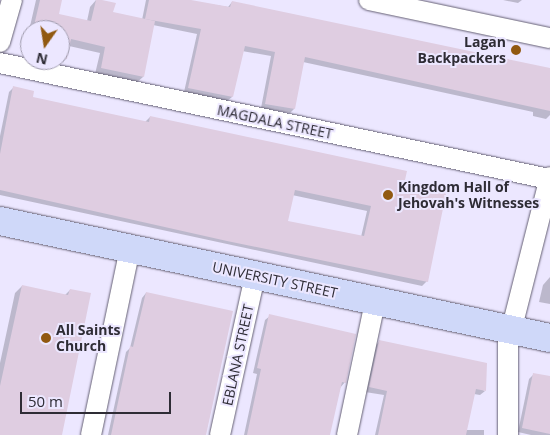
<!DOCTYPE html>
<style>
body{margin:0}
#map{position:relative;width:550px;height:435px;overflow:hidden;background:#ece7ff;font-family:"Open Sans",sans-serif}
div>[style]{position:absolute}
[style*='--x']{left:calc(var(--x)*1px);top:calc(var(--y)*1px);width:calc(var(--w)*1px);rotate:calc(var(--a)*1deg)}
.shadow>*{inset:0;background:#0003}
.building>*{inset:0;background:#dfcde1}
.roads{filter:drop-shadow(0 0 1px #656074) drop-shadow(0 0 1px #656074)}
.street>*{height:20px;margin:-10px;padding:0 10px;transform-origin:10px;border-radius:10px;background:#fff}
.secondary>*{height:28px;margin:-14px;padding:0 14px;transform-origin:14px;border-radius:14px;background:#cfd8f9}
.dots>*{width:14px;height:14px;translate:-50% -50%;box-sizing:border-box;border:2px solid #ece7ff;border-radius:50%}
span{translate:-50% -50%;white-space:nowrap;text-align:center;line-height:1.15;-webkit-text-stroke:4px #ece7ff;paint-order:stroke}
.poi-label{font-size:14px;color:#2e2c35;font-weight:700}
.right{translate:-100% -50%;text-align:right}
.left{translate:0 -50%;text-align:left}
.street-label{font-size:14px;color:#2e2c35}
.north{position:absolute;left:20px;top:20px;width:50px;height:50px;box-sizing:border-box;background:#ece7ff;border:1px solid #a09cae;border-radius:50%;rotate:193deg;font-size:14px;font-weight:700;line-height:20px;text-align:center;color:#2e2c35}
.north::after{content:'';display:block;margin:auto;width:18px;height:22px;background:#915911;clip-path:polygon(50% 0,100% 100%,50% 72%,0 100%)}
.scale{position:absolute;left:20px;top:392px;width:151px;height:22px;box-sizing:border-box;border:2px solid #2e2c35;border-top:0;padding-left:6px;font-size:15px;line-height:18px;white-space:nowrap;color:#2e2c35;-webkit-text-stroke:4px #ece7ff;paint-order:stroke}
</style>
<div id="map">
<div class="shadow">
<div style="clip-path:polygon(36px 0,61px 0,57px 15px,87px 21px,90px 7px,96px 0,112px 13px,142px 20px,146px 0,184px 0,228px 7px,232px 2px,550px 69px,550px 115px,546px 119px,533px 116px,533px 112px,303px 62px,294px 109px,290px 113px,261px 108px,271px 56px,242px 51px,232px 97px,227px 101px,184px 92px,197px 34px,153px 25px,143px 77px,136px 83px,95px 74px,100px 53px,69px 46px,66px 59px,59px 65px,35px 60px,60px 60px,60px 30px,30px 30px,30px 59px,23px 57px)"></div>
<div style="clip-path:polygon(503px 0,522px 0,518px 3px)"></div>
<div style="clip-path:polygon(evenodd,13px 88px,32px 98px,145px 122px,150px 117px,404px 181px,427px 281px,422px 286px,0 195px,0 136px,9px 92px,13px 88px,292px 195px,367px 211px,361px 237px,287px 222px,292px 195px)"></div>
<div style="clip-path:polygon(550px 277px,550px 304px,539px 302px,543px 285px)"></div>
<div style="clip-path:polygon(22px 286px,65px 295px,70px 290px,61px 435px,0 435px,0 363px,15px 293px)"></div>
<div style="clip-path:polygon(146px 293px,205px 435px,108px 435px,126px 352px,130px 348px,142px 298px)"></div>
<div style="clip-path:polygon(270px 316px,345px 382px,340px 388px,329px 435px,244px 435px,257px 374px,253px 373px,265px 320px)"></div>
<div style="clip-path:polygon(380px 341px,485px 391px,480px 395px,474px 394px,466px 430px,484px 430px,484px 435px,375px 435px,384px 395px,365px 392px,375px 346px)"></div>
<div style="clip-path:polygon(534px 374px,550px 377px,550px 435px,531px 435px,518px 432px,529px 379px)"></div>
</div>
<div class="building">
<div style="clip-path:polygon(40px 0,62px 0,59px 14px,91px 21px,96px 0,102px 0,116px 3px,113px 12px,155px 21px,144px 77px,101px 68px,105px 47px,71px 39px,67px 59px,60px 58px,60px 30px,33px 30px)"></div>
<div style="clip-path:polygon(149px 0,191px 0,230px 7px,232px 1px,550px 68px,550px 111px,305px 57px,295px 109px,265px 104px,275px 52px,245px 46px,233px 97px,188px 88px,201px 29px,145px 19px)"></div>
<div style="clip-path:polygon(evenodd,13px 86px,34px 91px,33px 97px,70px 105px,149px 122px,150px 116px,407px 171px,405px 180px,447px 189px,428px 282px,227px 241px,0 190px,0 154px,13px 86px,295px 190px,371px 206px,364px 236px,288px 221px,295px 190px)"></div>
<div style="clip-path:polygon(22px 285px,68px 295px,70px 289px,91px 293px,62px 435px,0 435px,0 386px)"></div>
<div style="clip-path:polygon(146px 292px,233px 311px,206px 435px,111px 435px,130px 346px,133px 347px)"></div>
<div style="clip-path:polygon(269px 314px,356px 334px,346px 383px,342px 382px,330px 435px,247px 435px,261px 369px,257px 368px)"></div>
<div style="clip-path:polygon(379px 340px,487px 363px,486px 391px,476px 389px,466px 435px,378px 435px,387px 391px,369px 387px)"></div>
<div style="clip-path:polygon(533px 373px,550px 376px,550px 434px,522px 428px)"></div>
</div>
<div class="roads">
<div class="street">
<div style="--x:369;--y:0;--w:185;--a:11.9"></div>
<div style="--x:0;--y:42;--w:44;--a:-74.1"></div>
<div style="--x:0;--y:63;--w:561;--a:11.93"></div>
<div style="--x:91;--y:435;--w:191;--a:-78.2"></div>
<div style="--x:220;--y:435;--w:163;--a:-77.6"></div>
<div style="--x:347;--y:435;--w:136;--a:-78.1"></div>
<div style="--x:508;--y:435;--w:92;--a:-90"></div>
<div style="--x:508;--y:343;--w:171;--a:-75.8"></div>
</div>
<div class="secondary">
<div style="--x:0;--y:221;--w:562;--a:12.01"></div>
</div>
</div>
<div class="dots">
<div style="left:516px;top:50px;background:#915911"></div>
<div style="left:388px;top:195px;background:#915911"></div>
<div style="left:46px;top:338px;background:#915911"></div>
</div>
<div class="poi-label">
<span class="right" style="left:506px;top:50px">Lagan<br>Backpackers</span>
<span class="left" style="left:398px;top:195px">Kingdom Hall of<br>Jehovah's Witnesses</span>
<span class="left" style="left:56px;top:338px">All Saints<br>Church</span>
</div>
<div class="street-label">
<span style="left:275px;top:122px;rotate:12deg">MAGDALA STREET</span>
<span style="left:275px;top:280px;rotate:12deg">UNIVERSITY STREET</span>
<span style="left:238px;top:355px;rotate:-78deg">EBLANA STREET</span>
</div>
<div class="north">N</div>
<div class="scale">50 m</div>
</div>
